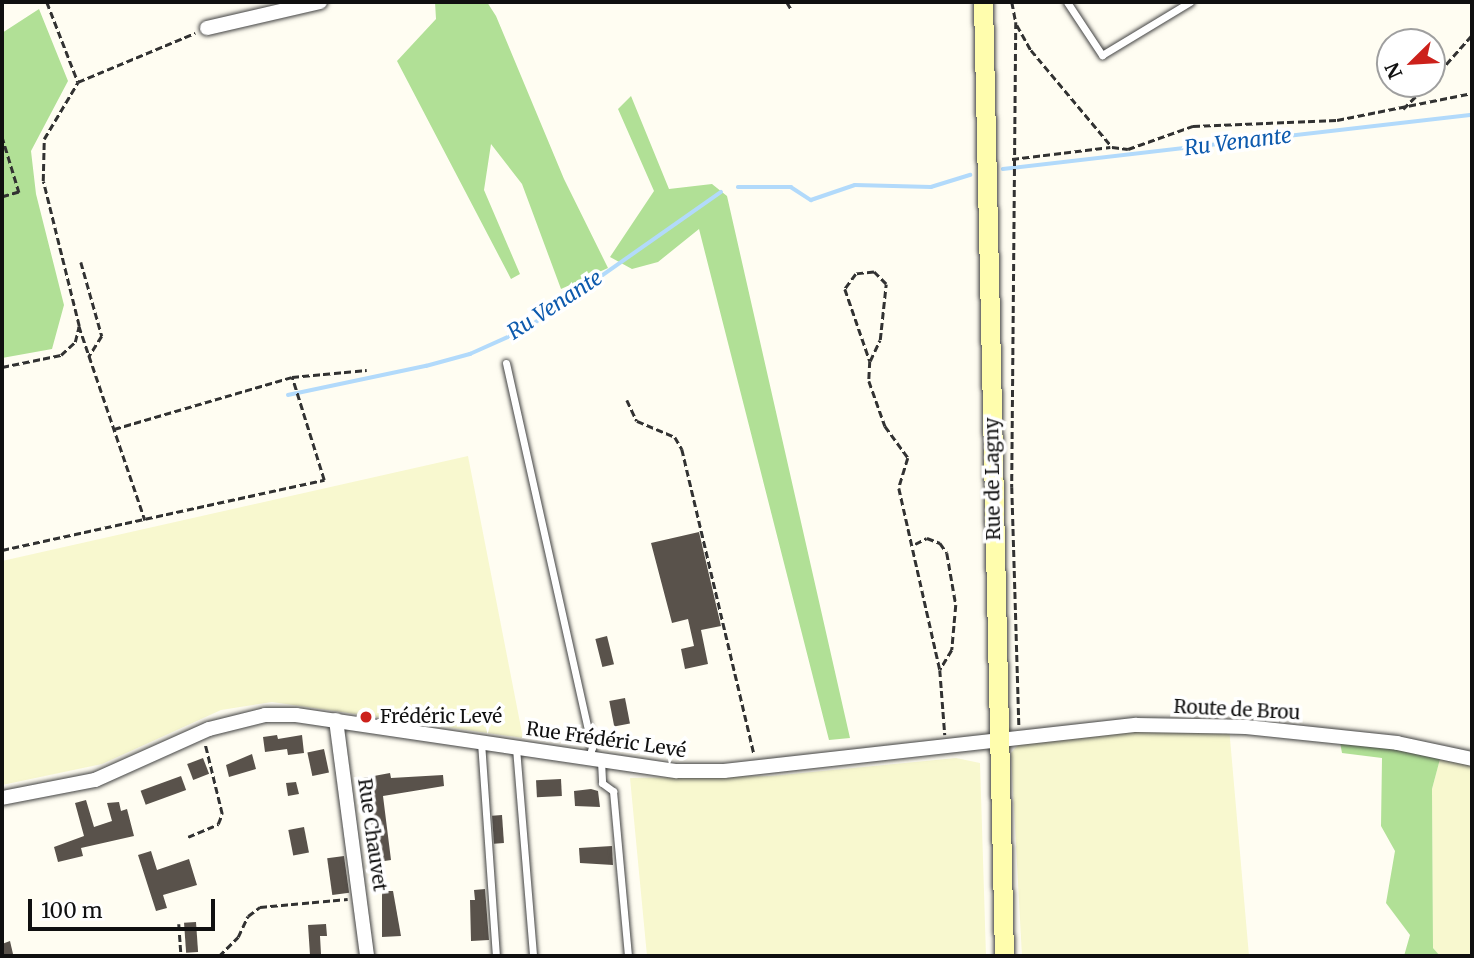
<!DOCTYPE html>
<meta charset="utf-8">
<style>
body{margin:0}
#map{position:relative;width:1474px;height:958px;overflow:hidden;background:#fffdf2;font-family:Merriweather,serif}
div>[style]{position:absolute}
[style*='--x']{left:calc(var(--x)*1px);top:calc(var(--y)*1px);width:calc(var(--w)*1px);rotate:calc(var(--a)*1deg)}
.farmland>*{inset:0;background:#f8f8cf}
.forest>*{inset:0;background:#b1e096}
.stream>*{height:3.5px;margin:-1.75px;padding:0 1.75px;transform-origin:1.75px;border-radius:1.75px;background:#b2dafb}
.building>*{inset:0;background:#59524b;transform-origin:0 0}
.path>*{height:2.5px;margin-top:-1.25px;transform-origin:0;background:repeating-linear-gradient(90deg,#323232 0 7px,transparent 0 10.5px)}
.roads{filter:drop-shadow(0 0 2px #434343) drop-shadow(0 0 2px #434343)}
.service>*{height:7px;margin:-3.5px;padding:0 3.5px;transform-origin:3.5px;border-radius:3.5px;background:#fff}
.minor>*{height:14px;margin:-7px;padding:0 7px;transform-origin:7px;border-radius:7px;background:#fff}
.secondary>*{height:19px;margin:-9.5px;padding:0 9.5px;transform-origin:9.5px;border-radius:9.5px;background:#fffdad}
.dots>*{width:19px;height:19px;translate:-50% -50%;box-sizing:border-box;border:4px solid #fff;border-radius:50%}
span{translate:-50% -50%;white-space:nowrap;text-align:center;line-height:1.15;-webkit-text-stroke:7px #fff;paint-order:stroke}
.street-label{font-size:19px;color:#101010}
.poi-label{font-size:19px;color:#101010}
.left{translate:0 -50%;text-align:left}
.water-label{font-size:21px;color:#0d5aad;font-style:italic}
.frame{position:absolute;inset:0;border:4px solid #101010;pointer-events:none}
.north{position:absolute;left:1376px;top:28px;width:70px;height:70px;box-sizing:border-box;background:#fff;border:2px solid #9f9f9f;border-radius:50%;rotate:246deg;font-size:19px;font-weight:700;line-height:28px;text-align:center;color:#101010}
.north::after{content:'';display:block;margin:auto;width:24px;height:32px;background:#cc211b;clip-path:polygon(50% 0,100% 100%,50% 72%,0 100%)}
.scale{position:absolute;left:28px;top:899px;width:187px;height:32px;box-sizing:border-box;border:4px solid #101010;border-top:0;padding-left:9px;font-size:21px;line-height:24px;white-space:nowrap;color:#101010;-webkit-text-stroke:5px #fff;paint-order:stroke}
</style>
<div id="map">
<div class="farmland">
<div style="clip-path:polygon(468px 456px,523px 738px,272px 702px,221px 710px,102px 764px,2px 785px,2px 561px)"></div>
<div style="clip-path:polygon(1229px 727px,1249px 956px,1022px 956px,1011px 753px,1018px 745px,1129px 729px)"></div>
<div style="clip-path:polygon(956px 758px,980px 763px,986px 956px,647px 956px,630px 778px,771px 776px)"></div>
<div style="clip-path:polygon(1440px 759px,1472px 765px,1472px 956px,1440px 956px,1433px 948px,1432px 789px)"></div>
</div>
<div class="forest">
<div style="clip-path:polygon(435px 2px,487px 2px,496px 16px,564px 179px,608px 268px,561px 289px,522px 184px,491px 144px,484px 190px,520px 274px,511px 279px,397px 61px,436px 19px)"></div>
<div style="clip-path:polygon(39px 9px,68px 81px,31px 151px,36px 194px,64px 305px,52px 349px,2px 358px,2px 33px)"></div>
<div style="clip-path:polygon(631px 96px,669px 189px,712px 184px,727px 196px,850px 738px,829px 740px,699px 229px,658px 262px,632px 269px,610px 257px,654px 191px,618px 109px)"></div>
<div style="clip-path:polygon(1350px 735px,1440px 759px,1432px 789px,1433px 948px,1440px 956px,1404px 956px,1410px 935px,1386px 903px,1395px 851px,1381px 826px,1382px 758px,1342px 753px,1340px 742px)"></div>
</div>
<div class="stream">
<div style="--x:1003;--y:169;--w:472;--a:-6.6"></div>
<div style="--x:738;--y:187;--w:53;--a:0"></div>
<div style="--x:791;--y:187;--w:24;--a:33"></div>
<div style="--x:811;--y:200;--w:46;--a:-18.8"></div>
<div style="--x:855;--y:185;--w:76;--a:1.5"></div>
<div style="--x:931;--y:187;--w:41;--a:-17.1"></div>
<div style="--x:288;--y:395;--w:141;--a:-11.9"></div>
<div style="--x:426;--y:366;--w:46;--a:-15.3"></div>
<div style="--x:470;--y:354;--w:61;--a:-24.1"></div>
<div style="--x:526;--y:329;--w:238;--a:-35.1"></div>
</div>
<div class="building">
<div style="clip-path:polygon(699px 532px,721px 626px,701px 630px,708px 664px,685px 669px,681px 649px,694px 646px,688px 619px,672px 623px,651px 543px)"></div>
<div style="left:607px;top:636px;width:29px;height:12px;rotate:76deg"></div>
<div style="left:625px;top:698px;width:26px;height:16px;rotate:79deg"></div>
<div style="clip-path:polygon(277px 735px,278px 739px,302px 735px,304px 753px,288px 755px,287px 749px,265px 752px,263px 737px)"></div>
<div style="left:324px;top:749px;width:24px;height:17px;rotate:78deg"></div>
<div style="clip-path:polygon(252px 754px,256px 769px,229px 777px,226px 765px)"></div>
<div style="left:203px;top:758px;width:17px;height:17px;rotate:69deg"></div>
<div style="clip-path:polygon(390px 773px,391px 778px,443px 775px,444px 786px,383px 796px,391px 860px,378px 862px,363px 778px)"></div>
<div style="left:181px;top:776px;width:15px;height:43px;rotate:70deg"></div>
<div style="left:561px;top:779px;width:17px;height:25px;rotate:87deg"></div>
<div style="clip-path:polygon(296px 782px,299px 794px,288px 796px,286px 783px)"></div>
<div style="clip-path:polygon(591px 789px,598px 791px,600px 807px,575px 806px,574px 791px)"></div>
<div style="clip-path:polygon(86px 800px,94px 827px,112px 821px,107px 803px,119px 802px,121px 811px,127px 809px,134px 836px,81px 848px,83px 856px,58px 862px,54px 847px,84px 836px,75px 803px)"></div>
<div style="left:502px;top:815px;width:28px;height:10px;rotate:86deg"></div>
<div style="left:304px;top:827px;width:26px;height:16px;rotate:79deg"></div>
<div style="clip-path:polygon(612px 846px,613px 865px,580px 863px,579px 848px)"></div>
<div style="clip-path:polygon(151px 851px,157px 870px,189px 859px,197px 885px,163px 895px,167px 908px,156px 911px,138px 855px)"></div>
<div style="left:344px;top:856px;width:37px;height:17px;rotate:82deg"></div>
<div style="clip-path:polygon(485px 889px,489px 940px,471px 941px,470px 900px,475px 900px,474px 890px)"></div>
<div style="clip-path:polygon(382px 891px,393px 891px,401px 936px,382px 937px)"></div>
<div style="left:196px;top:922px;width:30px;height:12px;rotate:86deg"></div>
<div style="clip-path:polygon(326px 924px,327px 936px,320px 936px,321px 954px,310px 955px,308px 925px)"></div>
<div style="clip-path:polygon(10px 941px,13px 954px,2px 956px,2px 944px)"></div>
</div>
<div class="path">
<div style="--x:47;--y:2;--w:86;--a:68.8"></div>
<div style="--x:787;--y:2;--w:8;--a:60"></div>
<div style="--x:1012;--y:2;--w:20;--a:79"></div>
<div style="--x:1016;--y:22;--w:465;--a:90.5"></div>
<div style="--x:1012;--y:487;--w:239;--a:88.3"></div>
<div style="--x:1017;--y:25;--w:29;--a:61"></div>
<div style="--x:1031;--y:50;--w:126;--a:50.1"></div>
<div style="--x:1112;--y:147;--w:16;--a:7"></div>
<div style="--x:1128;--y:149;--w:69;--a:-19.5"></div>
<div style="--x:1193;--y:126;--w:144;--a:-2.4"></div>
<div style="--x:1337;--y:120;--w:138;--a:-11.3"></div>
<div style="--x:1432;--y:80;--w:60;--a:-48.4"></div>
<div style="--x:1403;--y:109;--w:35;--a:-45"></div>
<div style="--x:2;--y:136;--w:59;--a:73.1"></div>
<div style="--x:19;--y:192;--w:18;--a:164"></div>
<div style="--x:1012;--y:159;--w:99;--a:-7"></div>
<div style="--x:81;--y:262;--w:77;--a:74.2"></div>
<div style="--x:102;--y:336;--w:25;--a:122"></div>
<div style="--x:79;--y:326;--w:205;--a:71.2"></div>
<div style="--x:870;--y:361;--w:23;--a:-65"></div>
<div style="--x:880;--y:340;--w:56;--a:-83.9"></div>
<div style="--x:886;--y:284;--w:17;--a:-135"></div>
<div style="--x:874;--y:272;--w:18;--a:174"></div>
<div style="--x:856;--y:274;--w:19;--a:126"></div>
<div style="--x:845;--y:289;--w:76;--a:70.9"></div>
<div style="--x:870;--y:361;--w:20;--a:93"></div>
<div style="--x:869;--y:381;--w:48;--a:70.4"></div>
<div style="--x:885;--y:426;--w:39;--a:54"></div>
<div style="--x:908;--y:458;--w:31;--a:107"></div>
<div style="--x:899;--y:488;--w:187;--a:77.3"></div>
<div style="--x:940;--y:670;--w:65;--a:85.6"></div>
<div style="--x:2;--y:367;--w:60;--a:-11.5"></div>
<div style="--x:61;--y:355;--w:19;--a:-43"></div>
<div style="--x:75;--y:342;--w:16;--a:-76"></div>
<div style="--x:79;--y:326;--w:149;--a:-103.9"></div>
<div style="--x:43;--y:181;--w:42;--a:-88.6"></div>
<div style="--x:44;--y:139;--w:66;--a:-59.2"></div>
<div style="--x:78;--y:82;--w:127;--a:-22.7"></div>
<div style="--x:627;--y:400;--w:23;--a:65"></div>
<div style="--x:637;--y:421;--w:41;--a:22.8"></div>
<div style="--x:675;--y:437;--w:14;--a:60"></div>
<div style="--x:682;--y:449;--w:313;--a:76.7"></div>
<div style="--x:114;--y:429;--w:185;--a:-16.3"></div>
<div style="--x:292;--y:377;--w:75;--a:-5.3"></div>
<div style="--x:915;--y:544;--w:13;--a:-27"></div>
<div style="--x:927;--y:538;--w:14;--a:21"></div>
<div style="--x:940;--y:543;--w:12;--a:55"></div>
<div style="--x:947;--y:553;--w:53;--a:80.2"></div>
<div style="--x:956;--y:605;--w:45;--a:95.1"></div>
<div style="--x:952;--y:650;--w:23;--a:121"></div>
<div style="--x:2;--y:550;--w:330;--a:-12.3"></div>
<div style="--x:324;--y:480;--w:108;--a:-107.3"></div>
<div style="--x:188;--y:837;--w:33;--a:-23"></div>
<div style="--x:218;--y:824;--w:11;--a:-68"></div>
<div style="--x:222;--y:814;--w:72;--a:-103.7"></div>
<div style="--x:179;--y:924;--w:32;--a:86"></div>
<div style="--x:219;--y:956;--w:27;--a:-45"></div>
<div style="--x:238;--y:937;--w:23;--a:-65"></div>
<div style="--x:248;--y:916;--w:15;--a:-37"></div>
<div style="--x:260;--y:907;--w:88;--a:-5.2"></div>
</div>
<div class="roads">
<div class="service">
<div style="--x:1067;--y:2;--w:64;--a:56.6"></div>
<div style="--x:1102;--y:55;--w:103;--a:-31.1"></div>
<div style="--x:506;--y:363;--w:394;--a:77.4"></div>
<div style="--x:592;--y:747;--w:11;--a:105"></div>
<div style="--x:481;--y:742;--w:215;--a:86"></div>
<div style="--x:516;--y:748;--w:209;--a:85.3"></div>
<div style="--x:601;--y:761;--w:22;--a:87"></div>
<div style="--x:602;--y:783;--w:14;--a:36"></div>
<div style="--x:613;--y:791;--w:166;--a:84.8"></div>
</div>
<div class="minor">
<div style="--x:207;--y:28;--w:116;--a:-13"></div>
<div style="--x:336;--y:720;--w:238;--a:82.5"></div>
<div style="--x:2;--y:798;--w:95;--a:-11"></div>
<div style="--x:95;--y:780;--w:125;--a:-24.1"></div>
<div style="--x:209;--y:729;--w:58;--a:-14"></div>
<div style="--x:265;--y:715;--w:31;--a:0"></div>
<div style="--x:296;--y:715;--w:385;--a:8.4"></div>
<div style="--x:677;--y:771;--w:47;--a:0"></div>
<div style="--x:724;--y:771;--w:415;--a:-6.4"></div>
<div style="--x:1136;--y:725;--w:110;--a:1"></div>
<div style="--x:1246;--y:727;--w:152;--a:6"></div>
<div style="--x:1397;--y:743;--w:77;--a:12"></div>
</div>
<div class="secondary">
<div style="--x:983;--y:2;--w:954;--a:88.74"></div>
</div>
</div>
<div class="dots">
<div style="left:366px;top:717px;background:#cc211b"></div>
</div>
<div class="street-label">
<span style="left:993px;top:479px;rotate:-91deg">Rue de Lagny</span>
<span style="left:1237px;top:710px;rotate:3deg">Route de Brou</span>
<span style="left:606px;top:740px;rotate:8deg">Rue Frédéric Levé</span>
<span style="left:372px;top:835px;rotate:82deg">Rue Chauvet</span>
</div>
<div class="poi-label">
<span class="left" style="left:380px;top:717px">Frédéric Levé</span>
</div>
<div class="water-label">
<span style="left:1238px;top:142px;rotate:-7deg">Ru Venante</span>
<span style="left:555px;top:305px;rotate:-33deg">Ru Venante</span>
</div>
<div class="frame"></div>
<div class="north">N</div>
<div class="scale">100 m</div>
</div>
